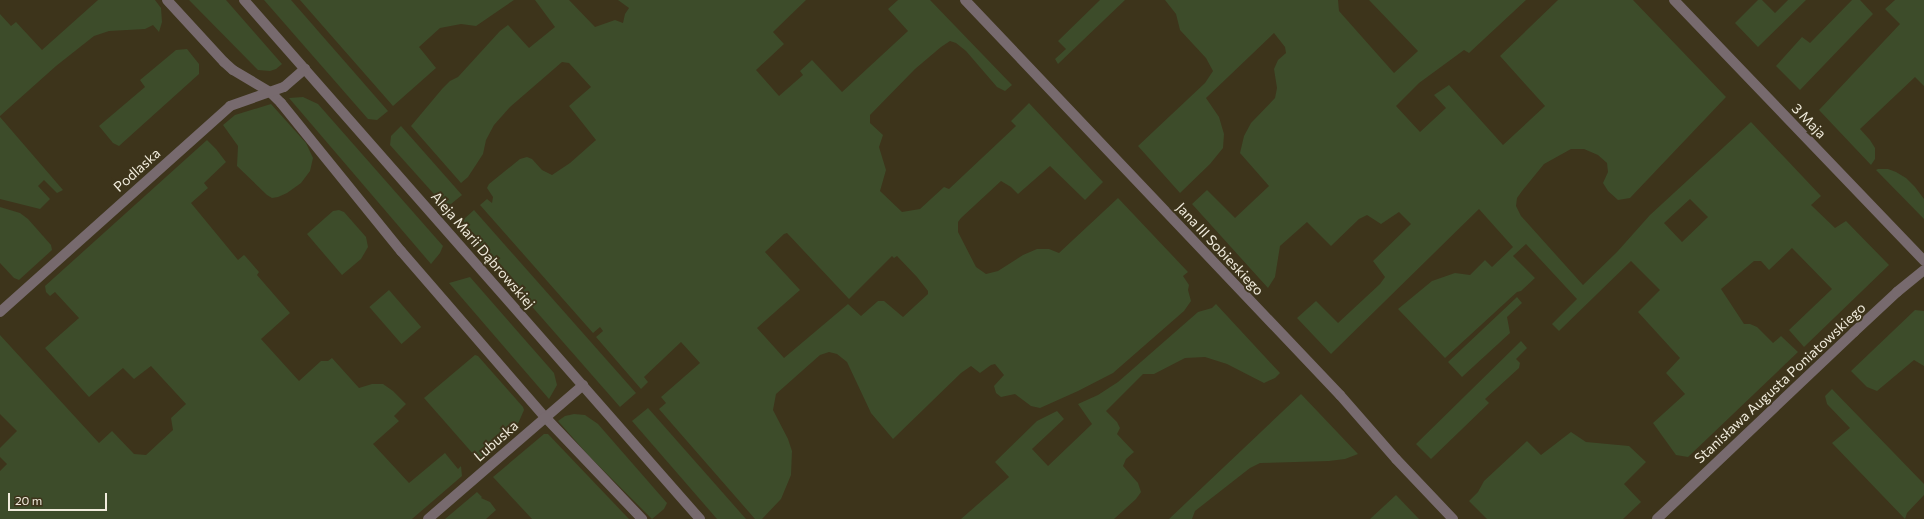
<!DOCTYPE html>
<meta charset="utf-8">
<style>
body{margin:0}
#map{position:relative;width:1924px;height:519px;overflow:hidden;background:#3d341b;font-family:Commissioner,sans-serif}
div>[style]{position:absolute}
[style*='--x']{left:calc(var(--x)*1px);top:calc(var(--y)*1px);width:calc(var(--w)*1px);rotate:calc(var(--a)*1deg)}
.green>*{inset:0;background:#3d4c2a;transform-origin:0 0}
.minor>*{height:10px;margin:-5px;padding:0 5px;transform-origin:5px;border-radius:5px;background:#776a6e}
span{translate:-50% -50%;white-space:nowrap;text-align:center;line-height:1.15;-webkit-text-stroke:4px #3d341b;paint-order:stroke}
.street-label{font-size:14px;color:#f1ecdd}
.scale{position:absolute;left:8px;top:493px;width:99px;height:18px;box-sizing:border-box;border:2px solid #f1ecdd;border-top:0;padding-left:5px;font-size:12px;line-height:14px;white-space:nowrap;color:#f1ecdd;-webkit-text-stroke:3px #3d341b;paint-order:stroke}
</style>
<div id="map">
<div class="green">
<div style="clip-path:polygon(98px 0,155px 0,161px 8px,162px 22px,159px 32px,153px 25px,145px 29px,109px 31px,94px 36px,56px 66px,0 116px,0 14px,11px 26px,16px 22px,42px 50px)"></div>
<div style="clip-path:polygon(189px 0,226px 0,282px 64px,276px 69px,270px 71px,258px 70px)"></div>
<div style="clip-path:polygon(264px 0,291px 0,388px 111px,377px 120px,368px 119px)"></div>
<div style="clip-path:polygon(300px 0,514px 0,476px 26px,461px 24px,440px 28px,419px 47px,436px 68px,393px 106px)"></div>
<div style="clip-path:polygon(evenodd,535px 0,569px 0,595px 27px,615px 20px,623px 23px,625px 14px,629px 8px,618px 0,806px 0,773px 32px,784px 44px,756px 70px,779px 96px,803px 75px,800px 71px,812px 60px,842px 92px,908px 31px,888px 9px,898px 0,930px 0,1012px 85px,1005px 91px,997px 87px,966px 51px,956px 43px,950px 41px,941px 47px,915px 69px,870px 115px,870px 123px,883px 135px,879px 147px,886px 170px,880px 191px,902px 212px,920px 209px,944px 187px,949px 189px,1016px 126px,1011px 121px,1029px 103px,1103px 182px,1085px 200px,1050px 166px,1018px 194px,1011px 187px,1001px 181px,961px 218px,958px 222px,958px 232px,976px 267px,986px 274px,998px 271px,1023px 255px,1037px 249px,1049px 249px,1059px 253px,1118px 198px,1188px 272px,1183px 276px,1189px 285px,1188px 290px,1191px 301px,1184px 311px,1113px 373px,1078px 391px,1040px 408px,1031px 406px,1015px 394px,1001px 397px,996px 393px,994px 386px,1004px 375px,995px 364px,991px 365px,980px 373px,971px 366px,961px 373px,893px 439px,871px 413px,847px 362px,837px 354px,829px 352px,820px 355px,776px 394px,773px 410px,788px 439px,792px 451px,791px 475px,781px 499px,762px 519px,755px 519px,659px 409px,666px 403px,661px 397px,700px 363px,681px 342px,644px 377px,648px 382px,641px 389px,596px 337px,603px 331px,600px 327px,593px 333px,480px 205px,487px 199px,492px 203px,493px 197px,487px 188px,489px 184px,520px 159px,527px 157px,532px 159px,542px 170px,552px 175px,570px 163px,596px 140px,569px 106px,591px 87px,569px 63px,562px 62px,510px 107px,494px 125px,486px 140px,483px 154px,468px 177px,461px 183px,411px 126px,442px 89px,450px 81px,458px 77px,500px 31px,508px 25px,529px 48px,555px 27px,535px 0,787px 233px,849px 299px,892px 256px,894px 258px,897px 256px,917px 277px,928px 291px,928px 294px,903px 317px,884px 301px,878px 301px,861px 316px,848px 304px,784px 358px,757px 328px,800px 290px,765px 252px,784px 234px,787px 233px)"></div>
<div style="clip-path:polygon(1100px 0,1125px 0,1058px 64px,1055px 59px,1066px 49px,1058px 41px)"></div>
<div style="clip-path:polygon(evenodd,1165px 0,1338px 0,1339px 11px,1394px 73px,1418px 51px,1369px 0,1526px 0,1469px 53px,1464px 50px,1419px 83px,1396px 106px,1420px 132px,1446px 108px,1434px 95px,1449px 85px,1503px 145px,1545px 106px,1500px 56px,1558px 0,1633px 0,1726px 97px,1630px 198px,1618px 200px,1608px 191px,1603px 183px,1608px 172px,1607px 163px,1598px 155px,1584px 149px,1571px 149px,1544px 164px,1522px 191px,1517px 198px,1516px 206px,1521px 216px,1583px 285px,1617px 252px,1650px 215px,1751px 122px,1821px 196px,1811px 205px,1835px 228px,1846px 221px,1889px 265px,1804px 347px,1789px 330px,1832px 289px,1792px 248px,1769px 270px,1761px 261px,1754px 261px,1721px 289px,1744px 324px,1750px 324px,1757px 327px,1773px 343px,1781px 336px,1798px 352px,1688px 457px,1676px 455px,1653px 423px,1685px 394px,1666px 373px,1680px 358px,1638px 312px,1660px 290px,1631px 261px,1559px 331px,1552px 324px,1577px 299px,1526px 244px,1513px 256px,1535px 278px,1521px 291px,1517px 292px,1445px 358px,1398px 309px,1432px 281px,1455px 273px,1470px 275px,1485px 260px,1492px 267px,1513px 247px,1479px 209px,1331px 354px,1297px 318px,1316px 301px,1338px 323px,1380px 284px,1385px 277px,1373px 261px,1411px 224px,1399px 212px,1381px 224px,1367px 215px,1359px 219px,1331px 246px,1307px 222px,1280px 246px,1275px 277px,1268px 288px,1192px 204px,1207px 190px,1235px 218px,1269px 186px,1240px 153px,1244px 136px,1251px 123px,1275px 98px,1277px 88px,1274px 69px,1278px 60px,1286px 53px,1285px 47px,1274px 33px,1206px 98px,1219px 117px,1224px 134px,1223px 148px,1210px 164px,1180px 193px,1138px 146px,1205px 83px,1213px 71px,1206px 58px,1180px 30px,1176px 14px,1165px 0,1690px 199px,1708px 217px,1682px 242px,1664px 223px,1690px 199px)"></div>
<div style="clip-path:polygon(1758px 0,1762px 0,1775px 13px,1788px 0,1806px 0,1758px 47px,1735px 23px)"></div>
<div style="clip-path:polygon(1852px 0,1860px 0,1873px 14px,1800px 90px,1776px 66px,1802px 37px,1810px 43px)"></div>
<div style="clip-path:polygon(1895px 0,1924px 0,1924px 86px,1915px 77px,1860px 129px,1870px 140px,1875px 148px,1875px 159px,1871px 165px,1819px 110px,1900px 24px,1885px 9px)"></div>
<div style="clip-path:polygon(187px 49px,199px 64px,199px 74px,119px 146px,113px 143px,99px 126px,145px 87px,140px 80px,176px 50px)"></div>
<div style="clip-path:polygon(303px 97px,318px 104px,443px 246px,440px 253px,431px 264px,289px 98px)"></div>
<div style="clip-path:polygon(271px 104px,306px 143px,313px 158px,310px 171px,301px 183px,287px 193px,278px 197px,272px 198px,267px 195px,237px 166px,238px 146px,223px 125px,235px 115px)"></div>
<div style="clip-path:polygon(0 117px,63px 190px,57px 193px,44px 180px,38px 186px,50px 199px,40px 209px,0 199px)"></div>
<div style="clip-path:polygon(401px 126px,462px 195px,451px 204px,442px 203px,390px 145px,391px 136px)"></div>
<div style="clip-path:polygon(207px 140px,216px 149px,226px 162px,204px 183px,208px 188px,191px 203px,238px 260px,244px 255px,246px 257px,259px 272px,257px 275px,290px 313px,261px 339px,299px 381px,321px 361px,328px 361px,332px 358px,359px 388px,372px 384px,383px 384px,393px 391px,406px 404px,394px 416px,399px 421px,373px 444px,409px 483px,445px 453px,458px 469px,461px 466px,462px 476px,412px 519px,0 519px,0 471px,7px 464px,0 457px,0 448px,17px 431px,0 414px,0 335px,99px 443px,112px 431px,134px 454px,146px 455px,173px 430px,171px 418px,186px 404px,151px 366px,134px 379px,123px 368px,89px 397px,45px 348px,79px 318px,55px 292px,50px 296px,46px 292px,45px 286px)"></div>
<div style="clip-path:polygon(1878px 169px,1888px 169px,1896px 172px,1906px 178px,1915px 187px,1924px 199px,1924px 219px,1876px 170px)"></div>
<div style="clip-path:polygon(0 207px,20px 213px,28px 219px,51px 245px,52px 250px,19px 280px,14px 278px,0 263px)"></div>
<div style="clip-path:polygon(339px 210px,344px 212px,366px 237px,368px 247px,361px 259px,342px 275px,307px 234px,333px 211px)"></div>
<div style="clip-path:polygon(474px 210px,636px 393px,620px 407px,463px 228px,464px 219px)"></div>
<div style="clip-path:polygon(470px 277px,554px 373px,557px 385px,549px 399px,449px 283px)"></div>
<div style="left:389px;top:290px;width:49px;height:26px;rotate:49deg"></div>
<div style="clip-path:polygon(1517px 297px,1522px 303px,1507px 317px,1510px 333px,1462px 377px,1448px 362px)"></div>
<div style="clip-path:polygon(1216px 304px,1280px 373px,1275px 378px,1264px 383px,1227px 364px,1205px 357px,1185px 358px,1154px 374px,1143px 374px,1106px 411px,1117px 422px,1120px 428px,1117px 434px,1134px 452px,1126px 459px,1123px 466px,1138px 483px,1141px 492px,1136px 499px,1114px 519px,961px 519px,1009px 477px,995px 462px,1037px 421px,1057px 411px,1064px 419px,1032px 449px,1048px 466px,1092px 424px,1078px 404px,1098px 395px,1118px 382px,1198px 312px,1212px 308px)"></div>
<div style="clip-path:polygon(1915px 310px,1924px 311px,1924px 366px,1914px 360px,1877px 391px,1867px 387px,1851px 371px)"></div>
<div style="clip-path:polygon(1521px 341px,1527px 348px,1516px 359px,1520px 363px,1519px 368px,1485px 399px,1489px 403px,1431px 459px,1416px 444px)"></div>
<div style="clip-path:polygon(475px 355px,478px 356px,523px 407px,524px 410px,517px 426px,483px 457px,474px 455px,424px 398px)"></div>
<div style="clip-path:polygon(1832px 389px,1924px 484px,1924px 495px,1907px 513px,1905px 519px,1832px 443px,1850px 428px,1827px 404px,1825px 396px)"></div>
<div style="clip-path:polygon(1301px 394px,1358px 454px,1345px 459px,1329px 461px,1260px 463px,1250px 468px,1195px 511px,1192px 519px,1169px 519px)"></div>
<div style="clip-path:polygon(648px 408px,746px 519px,717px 519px,632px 421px)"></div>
<div style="clip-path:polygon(574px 414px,585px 415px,598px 424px,667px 503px,664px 509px,652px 519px,589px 456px,558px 421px,565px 416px)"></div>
<div style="clip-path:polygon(1571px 432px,1586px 442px,1629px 446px,1646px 462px,1624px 484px,1641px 502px,1623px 519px,1487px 519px,1469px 501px,1478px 492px,1484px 481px,1527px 441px,1541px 455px)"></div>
<div style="clip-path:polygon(544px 434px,548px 434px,629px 519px,532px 519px,493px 477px)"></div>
<div style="clip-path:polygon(477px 492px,482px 497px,481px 498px,490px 502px,496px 510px,486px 519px,445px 519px)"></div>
<div style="clip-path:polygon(1396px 495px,1419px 519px,1370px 519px)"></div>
</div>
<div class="minor">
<div style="--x:167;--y:0;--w:84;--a:47.4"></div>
<div style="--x:224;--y:62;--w:12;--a:42"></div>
<div style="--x:233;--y:70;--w:43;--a:30.7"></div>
<div style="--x:270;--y:92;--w:16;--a:45"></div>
<div style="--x:281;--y:103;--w:191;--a:51"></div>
<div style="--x:401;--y:251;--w:220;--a:49.1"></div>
<div style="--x:545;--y:417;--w:141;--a:46.4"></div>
<div style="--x:244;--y:0;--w:691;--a:48.7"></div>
<div style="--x:965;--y:0;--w:545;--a:46.49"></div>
<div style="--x:1340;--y:395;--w:85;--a:48.8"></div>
<div style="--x:1396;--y:459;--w:83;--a:46.5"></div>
<div style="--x:1674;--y:0;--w:361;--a:46.2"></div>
<div style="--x:0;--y:312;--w:309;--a:-41.8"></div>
<div style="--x:230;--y:106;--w:57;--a:-19.4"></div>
<div style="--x:284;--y:87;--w:28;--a:-41"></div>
<div style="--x:428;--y:519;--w:205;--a:-40.8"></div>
<div style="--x:1657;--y:519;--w:272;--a:-43.5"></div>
<div style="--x:1854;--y:332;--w:59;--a:-42.9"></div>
<div style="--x:1897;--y:292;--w:35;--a:-39"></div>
</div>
<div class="street-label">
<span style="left:1809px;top:121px;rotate:46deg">3 Maja</span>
<span style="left:137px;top:170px;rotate:-42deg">Podlaska</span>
<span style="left:1220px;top:249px;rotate:47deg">Jana III Sobieskiego</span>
<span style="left:483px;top:250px;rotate:49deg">Aleja Marii Dąbrowskiej</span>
<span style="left:1780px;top:383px;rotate:-43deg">Stanisława Augusta Poniatowskiego</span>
<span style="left:496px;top:441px;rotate:-41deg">Lubuska</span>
</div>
<div class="scale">20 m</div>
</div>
